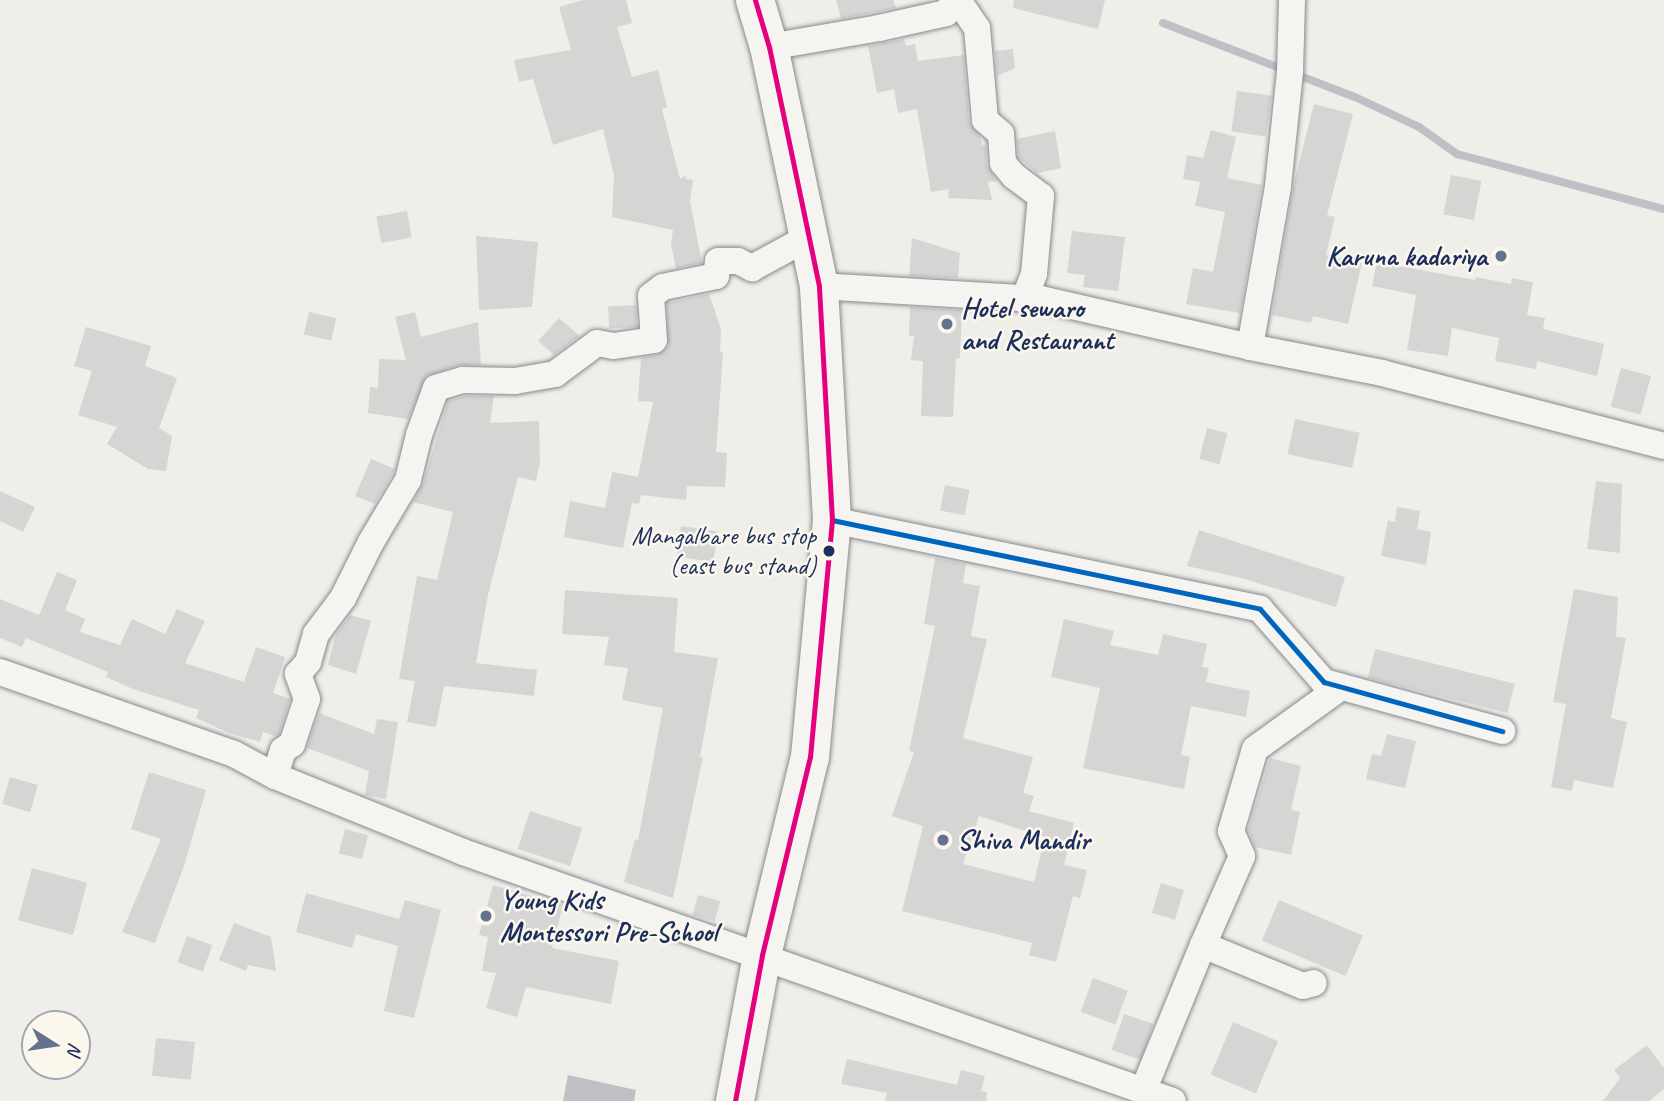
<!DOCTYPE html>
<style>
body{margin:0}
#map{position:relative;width:1664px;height:1101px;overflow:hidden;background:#efeee9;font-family:Caveat,sans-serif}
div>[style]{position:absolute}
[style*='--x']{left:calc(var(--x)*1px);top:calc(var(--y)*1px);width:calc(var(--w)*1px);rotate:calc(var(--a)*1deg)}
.water>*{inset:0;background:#bec0c6}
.stream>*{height:8px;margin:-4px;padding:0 4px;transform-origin:4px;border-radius:4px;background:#bec0c6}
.building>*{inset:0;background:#d5d5d4;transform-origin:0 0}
.roads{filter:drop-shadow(0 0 2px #868a90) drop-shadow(0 0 2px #868a90)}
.minor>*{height:26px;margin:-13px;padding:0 13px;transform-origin:13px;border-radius:13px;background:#f5f4f0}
.trunk>*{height:38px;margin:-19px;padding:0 19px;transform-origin:19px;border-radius:19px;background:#f5f4f0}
.bus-1>*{height:5px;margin:-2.5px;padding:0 2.5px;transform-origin:2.5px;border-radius:2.5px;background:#0065bd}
.bus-2>*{height:5px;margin:-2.5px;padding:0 2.5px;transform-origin:2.5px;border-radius:2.5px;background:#e5007d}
.dots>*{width:19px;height:19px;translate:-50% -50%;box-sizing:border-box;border:4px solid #fbf7ec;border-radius:50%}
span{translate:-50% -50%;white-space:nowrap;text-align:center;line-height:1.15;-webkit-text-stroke:5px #fbf7ec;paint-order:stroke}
.bus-label{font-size:26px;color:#1b2f5e}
.right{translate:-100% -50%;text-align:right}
.poi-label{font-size:28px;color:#1b2f5e;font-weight:700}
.left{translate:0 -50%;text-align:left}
.north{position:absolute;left:21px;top:1010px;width:70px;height:70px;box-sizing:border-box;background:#fbf7ec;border:2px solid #a1a7b3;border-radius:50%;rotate:102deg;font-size:19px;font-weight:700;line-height:28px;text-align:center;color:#1b2f5e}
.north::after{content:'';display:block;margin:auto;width:24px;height:32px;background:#65728f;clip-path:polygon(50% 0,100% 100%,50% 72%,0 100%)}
</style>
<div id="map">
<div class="water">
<div style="clip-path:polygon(568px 1075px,636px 1090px,634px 1101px,563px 1101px)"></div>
</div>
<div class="stream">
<div style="--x:1163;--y:23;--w:206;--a:21.1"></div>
<div style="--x:1355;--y:97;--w:71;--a:25.1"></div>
<div style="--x:1419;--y:127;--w:47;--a:35.4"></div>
<div style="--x:1457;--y:154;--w:214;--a:14.9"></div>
</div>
<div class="building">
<div style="clip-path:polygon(583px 0,626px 0,632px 23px,617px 27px,632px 77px,658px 70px,667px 107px,662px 109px,680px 179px,686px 175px,686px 179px,693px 180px,690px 201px,702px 263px,676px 268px,671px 245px,673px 230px,612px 217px,614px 176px,603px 129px,553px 145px,533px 79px,519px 82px,514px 60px,571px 50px,559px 7px)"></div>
<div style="clip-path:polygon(836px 0,893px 0,896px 8px,841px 19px)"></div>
<div style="clip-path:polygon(1014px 0,1105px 0,1098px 29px,1013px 8px)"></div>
<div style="clip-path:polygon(904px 39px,906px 46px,915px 44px,918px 61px,964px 55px,969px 121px,980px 137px,982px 145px,986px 145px,987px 165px,997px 181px,988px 182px,992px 200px,948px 198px,949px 189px,931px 192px,917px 109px,898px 113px,894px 89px,877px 93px,868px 46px)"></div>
<div style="clip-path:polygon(1013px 49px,1015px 68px,997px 76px,995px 51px)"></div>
<div style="left:1237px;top:91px;width:35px;height:41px;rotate:8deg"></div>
<div style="clip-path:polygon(1314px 104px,1353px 114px,1327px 215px,1335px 217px,1326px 255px,1362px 263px,1348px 324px,1313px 316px,1311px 323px,1272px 315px,1294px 183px)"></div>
<div style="clip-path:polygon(1211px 130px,1236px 137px,1227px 178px,1262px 185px,1240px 313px,1186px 304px,1193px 268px,1213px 272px,1225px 212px,1195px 206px,1200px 182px,1183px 179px,1187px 155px,1203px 158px)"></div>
<div style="clip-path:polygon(1055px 131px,1061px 168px,1037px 173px,1018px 157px,1017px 139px)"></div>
<div style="left:1451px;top:175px;width:31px;height:40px;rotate:11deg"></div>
<div style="left:407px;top:211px;width:27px;height:31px;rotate:80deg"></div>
<div style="clip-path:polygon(1072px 231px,1125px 237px,1118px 291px,1083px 287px,1085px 275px,1067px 273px)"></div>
<div style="clip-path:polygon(476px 236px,538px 242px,532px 307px,479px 310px)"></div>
<div style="clip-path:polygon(912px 238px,960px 253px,958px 278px,909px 276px)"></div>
<div style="clip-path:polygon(1377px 262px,1475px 280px,1476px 277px,1511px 284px,1512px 278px,1533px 282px,1527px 315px,1545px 318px,1543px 329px,1604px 344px,1597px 376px,1537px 361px,1536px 369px,1495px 361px,1499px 338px,1452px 328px,1448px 356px,1407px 350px,1416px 295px,1372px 286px)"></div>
<div style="clip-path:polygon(709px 294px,721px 329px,720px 352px,723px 353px,716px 452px,727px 453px,725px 487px,687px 486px,686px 500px,641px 495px,639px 504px,632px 503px,623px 548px,564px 537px,570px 501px,605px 508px,612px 472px,638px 477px,653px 402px,638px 401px,641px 358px,657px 355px,668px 347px,667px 303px)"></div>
<div style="left:636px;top:305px;width:22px;height:28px;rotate:87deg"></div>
<div style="clip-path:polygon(910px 307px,962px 310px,960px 358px,956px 358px,953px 417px,921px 416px,923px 361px,911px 360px,914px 336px,909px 336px)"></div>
<div style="left:309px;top:312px;width:28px;height:23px;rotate:13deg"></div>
<div style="clip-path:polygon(415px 312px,421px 337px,478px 322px,481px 365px,459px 365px,426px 376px,408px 419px,368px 413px,370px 387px,378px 388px,379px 359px,406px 360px,395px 317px)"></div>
<div style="clip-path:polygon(559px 318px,580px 336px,554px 355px,538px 341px)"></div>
<div style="clip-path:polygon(86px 327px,151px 346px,145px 366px,177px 378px,159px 428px,172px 436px,166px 471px,148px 469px,107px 444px,117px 427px,78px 415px,92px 371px,74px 366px)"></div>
<div style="left:1621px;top:368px;width:31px;height:40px;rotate:15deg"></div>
<div style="clip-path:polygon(465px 396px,494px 396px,490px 423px,539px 421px,540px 462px,536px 481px,518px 477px,488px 595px,476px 663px,537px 670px,534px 696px,444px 686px,436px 727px,407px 722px,415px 681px,399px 679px,417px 576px,437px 580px,453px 512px,413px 502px,423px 484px,448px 401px)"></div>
<div style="left:1295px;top:419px;width:66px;height:36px;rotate:12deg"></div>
<div style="left:1207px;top:428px;width:21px;height:32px;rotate:14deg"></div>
<div style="clip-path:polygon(371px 459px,395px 469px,375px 504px,355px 496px)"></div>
<div style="clip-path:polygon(1596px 481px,1622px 484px,1620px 553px,1587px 549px)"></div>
<div style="left:945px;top:485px;width:25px;height:26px;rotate:11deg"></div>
<div style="clip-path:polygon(0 491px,35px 507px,23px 532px,0 521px)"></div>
<div style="clip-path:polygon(1397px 507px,1420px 511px,1417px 529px,1431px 532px,1426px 565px,1381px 556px,1388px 520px,1395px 522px)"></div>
<div style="left:681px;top:526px;width:37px;height:31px;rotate:8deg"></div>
<div style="clip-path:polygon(1199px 530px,1345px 577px,1336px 607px,1241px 578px,1187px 566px)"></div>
<div style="clip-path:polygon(evenodd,935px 558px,966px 564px,963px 583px,980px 586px,971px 636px,987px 639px,963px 738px,1033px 757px,1023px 793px,1034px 796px,1029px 811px,1074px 823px,1064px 865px,1087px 870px,1080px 898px,1073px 896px,1056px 962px,1029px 955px,1032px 943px,902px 911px,923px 826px,892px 816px,914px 752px,909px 751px,935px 626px,924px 624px,935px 558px,979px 816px,1045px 837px,1034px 882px,963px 864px,979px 816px)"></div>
<div style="clip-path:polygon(57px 572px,77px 580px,65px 610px,85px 619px,80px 632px,120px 645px,132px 619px,165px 634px,177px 609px,205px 621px,185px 663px,244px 682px,256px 647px,285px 657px,273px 693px,290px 699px,279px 734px,275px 736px,263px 732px,260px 742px,229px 733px,196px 718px,199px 710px,133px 689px,106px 677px,108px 672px,26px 638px,22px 647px,0 638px,0 599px,39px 615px)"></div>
<div style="clip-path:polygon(1574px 589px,1618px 597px,1616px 637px,1626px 638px,1611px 718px,1627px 722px,1613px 788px,1574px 780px,1572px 791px,1551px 787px,1566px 704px,1553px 702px)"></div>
<div style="clip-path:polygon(565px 590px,678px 598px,674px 652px,718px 658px,700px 757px,703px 757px,673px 898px,624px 882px,635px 839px,638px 840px,663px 708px,622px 700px,628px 668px,604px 665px,609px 637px,562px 634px)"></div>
<div style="clip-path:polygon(350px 615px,371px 621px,356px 674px,328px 665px,336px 634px)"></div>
<div style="clip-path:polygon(1064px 619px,1114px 631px,1110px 645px,1158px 655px,1163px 634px,1207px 644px,1202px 667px,1209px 668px,1206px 682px,1250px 691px,1246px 717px,1191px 706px,1181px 755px,1190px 757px,1184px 789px,1083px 768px,1100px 688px,1051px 677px)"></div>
<div style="left:1375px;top:649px;width:144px;height:30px;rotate:14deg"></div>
<div style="clip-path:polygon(319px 713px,374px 734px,377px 719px,398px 722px,386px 799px,365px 795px,369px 771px,307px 748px)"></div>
<div style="clip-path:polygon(1387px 734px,1416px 741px,1405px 788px,1366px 779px,1372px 754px,1381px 756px)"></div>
<div style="clip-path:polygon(1270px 758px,1301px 766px,1291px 810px,1300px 812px,1291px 855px,1255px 847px,1248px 830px)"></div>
<div style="clip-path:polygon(149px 772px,206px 790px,184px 866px,155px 943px,122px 932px,161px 839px,131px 829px)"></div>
<div style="left:10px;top:777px;width:29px;height:28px;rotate:16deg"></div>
<div style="left:530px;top:811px;width:55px;height:40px;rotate:18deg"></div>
<div style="left:345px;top:829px;width:24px;height:25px;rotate:15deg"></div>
<div style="left:32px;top:868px;width:57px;height:54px;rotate:15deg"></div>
<div style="left:1161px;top:883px;width:24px;height:31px;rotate:17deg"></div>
<div style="clip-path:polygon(493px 885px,563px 905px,552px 948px,619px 961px,611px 1004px,526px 987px,517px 1017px,486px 1008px,496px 973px,482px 971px,488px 937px,479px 935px)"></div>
<div style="clip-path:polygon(306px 893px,399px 919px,405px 900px,441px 910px,414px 1018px,384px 1011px,398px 946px,356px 934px,352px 948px,296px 932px)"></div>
<div style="left:698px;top:895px;width:23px;height:21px;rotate:15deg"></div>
<div style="left:1279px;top:900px;width:91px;height:44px;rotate:23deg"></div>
<div style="clip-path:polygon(234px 923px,271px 937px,276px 971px,248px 965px,246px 971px,219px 960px)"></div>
<div style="left:187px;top:936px;width:27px;height:28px;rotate:20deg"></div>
<div style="left:1093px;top:978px;width:37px;height:36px;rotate:20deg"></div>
<div style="left:1124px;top:1014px;width:31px;height:38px;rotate:19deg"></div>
<div style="left:1233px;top:1022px;width:49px;height:57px;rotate:23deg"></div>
<div style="left:156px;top:1038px;width:39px;height:38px;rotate:6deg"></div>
<div style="clip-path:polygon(1647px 1045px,1664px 1068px,1664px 1089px,1649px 1101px,1603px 1101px,1620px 1078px,1614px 1070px)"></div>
<div style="clip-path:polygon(847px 1059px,957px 1085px,961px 1070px,985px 1076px,981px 1091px,987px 1092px,986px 1101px,885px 1101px,887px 1093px,841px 1084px)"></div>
</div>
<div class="roads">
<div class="minor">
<div style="--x:958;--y:0;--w:34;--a:56"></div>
<div style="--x:977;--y:28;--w:92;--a:85"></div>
<div style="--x:985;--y:120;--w:21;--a:41"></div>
<div style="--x:1001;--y:134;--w:29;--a:86"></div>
<div style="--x:1003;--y:163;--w:17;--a:50"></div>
<div style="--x:1014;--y:176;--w:34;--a:37"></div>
<div style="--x:1041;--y:196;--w:78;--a:95.1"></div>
<div style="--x:1034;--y:274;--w:26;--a:111"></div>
<div style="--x:769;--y:47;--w:112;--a:-9.8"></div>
<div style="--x:879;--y:28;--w:69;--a:-12.6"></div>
<div style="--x:946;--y:13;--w:16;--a:-52"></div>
<div style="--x:819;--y:286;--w:222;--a:3.4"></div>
<div style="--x:1041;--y:299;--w:214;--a:12.9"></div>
<div style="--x:1250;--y:347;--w:135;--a:11.1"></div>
<div style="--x:1382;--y:373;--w:291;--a:14.5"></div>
<div style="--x:1250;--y:347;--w:163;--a:-80.1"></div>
<div style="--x:1278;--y:186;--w:115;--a:-84"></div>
<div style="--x:1290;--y:72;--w:72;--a:-88.4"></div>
<div style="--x:832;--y:520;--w:437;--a:11.7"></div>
<div style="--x:1260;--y:609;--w:97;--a:48.8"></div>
<div style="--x:1324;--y:682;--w:185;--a:15.4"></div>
<div style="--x:0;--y:672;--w:248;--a:19.3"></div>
<div style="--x:234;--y:754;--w:47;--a:28.2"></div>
<div style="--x:275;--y:776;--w:203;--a:22"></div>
<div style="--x:463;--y:852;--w:752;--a:19.33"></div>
<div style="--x:275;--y:776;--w:27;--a:-73"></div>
<div style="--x:283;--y:750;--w:11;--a:-34"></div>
<div style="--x:292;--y:744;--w:47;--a:-71.6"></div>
<div style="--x:307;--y:699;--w:27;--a:-110"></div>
<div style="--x:298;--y:674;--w:16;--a:-50"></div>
<div style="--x:308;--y:662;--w:29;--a:-74"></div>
<div style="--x:316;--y:634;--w:45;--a:-53.1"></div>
<div style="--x:343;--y:598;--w:63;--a:-63.4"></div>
<div style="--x:371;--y:542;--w:72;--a:-59.2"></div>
<div style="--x:408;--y:480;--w:46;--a:-76.3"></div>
<div style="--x:419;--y:435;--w:50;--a:-70.1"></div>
<div style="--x:436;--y:388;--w:28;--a:-17"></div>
<div style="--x:463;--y:380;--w:52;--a:1.1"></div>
<div style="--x:515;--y:381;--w:41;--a:-9.9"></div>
<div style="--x:555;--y:374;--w:52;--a:-36.4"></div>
<div style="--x:597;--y:343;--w:17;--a:10"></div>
<div style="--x:614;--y:346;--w:40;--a:-8.5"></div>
<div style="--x:654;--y:340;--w:44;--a:-93.9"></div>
<div style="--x:651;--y:296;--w:15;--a:-37"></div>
<div style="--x:663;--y:287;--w:54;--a:-11.7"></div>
<div style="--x:716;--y:276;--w:15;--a:-82"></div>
<div style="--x:718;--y:261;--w:20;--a:0"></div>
<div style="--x:738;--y:261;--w:16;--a:27"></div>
<div style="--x:752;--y:268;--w:65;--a:-28.5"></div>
<div style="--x:1203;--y:945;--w:97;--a:-66.3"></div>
<div style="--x:1242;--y:856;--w:27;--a:-114"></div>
<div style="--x:1231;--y:831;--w:85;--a:-73.7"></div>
<div style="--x:1255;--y:749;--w:106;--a:-35.8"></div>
<div style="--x:1143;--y:1091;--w:158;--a:-67.7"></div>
<div style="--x:1203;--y:945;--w:108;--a:22.3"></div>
<div style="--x:1303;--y:986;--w:11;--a:-15"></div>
</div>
<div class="trunk">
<div style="--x:735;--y:1101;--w:148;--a:-79.5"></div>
<div style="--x:762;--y:955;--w:204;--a:-76.4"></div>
<div style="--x:810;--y:757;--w:238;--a:-84.7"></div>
<div style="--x:832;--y:520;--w:234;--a:-93.2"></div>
<div style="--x:819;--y:286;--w:244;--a:-101.8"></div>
<div style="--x:769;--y:47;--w:49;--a:-106.6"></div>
</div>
</div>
<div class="bus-1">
<div style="--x:832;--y:520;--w:437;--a:11.7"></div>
<div style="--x:1260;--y:609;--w:97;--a:48.8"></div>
<div style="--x:1324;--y:682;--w:185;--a:15.4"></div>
</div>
<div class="bus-2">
<div style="--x:735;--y:1101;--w:148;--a:-79.5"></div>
<div style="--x:762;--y:955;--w:204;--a:-76.4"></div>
<div style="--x:810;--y:757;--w:238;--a:-84.7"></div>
<div style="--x:832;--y:520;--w:234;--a:-93.2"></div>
<div style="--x:819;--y:286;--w:244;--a:-101.8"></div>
<div style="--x:769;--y:47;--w:49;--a:-106.6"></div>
</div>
<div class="dots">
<div style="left:1501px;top:256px;background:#65728f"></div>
<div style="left:947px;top:324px;background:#65728f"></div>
<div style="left:829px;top:551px;background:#1b2f5e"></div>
<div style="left:943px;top:840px;background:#65728f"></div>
<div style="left:486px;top:916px;background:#65728f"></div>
</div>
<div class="bus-label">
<span class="right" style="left:816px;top:551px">Mangalbare bus stop<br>(east bus stand)</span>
</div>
<div class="poi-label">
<span class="right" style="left:1487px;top:256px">Karuna kadariya</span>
<span class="left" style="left:961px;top:324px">Hotel sewaro<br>and Restaurant</span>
<span class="left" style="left:957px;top:840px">Shiva Mandir</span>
<span class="left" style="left:500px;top:916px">Young Kids<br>Montessori Pre-School</span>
</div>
<div class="north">N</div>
</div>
